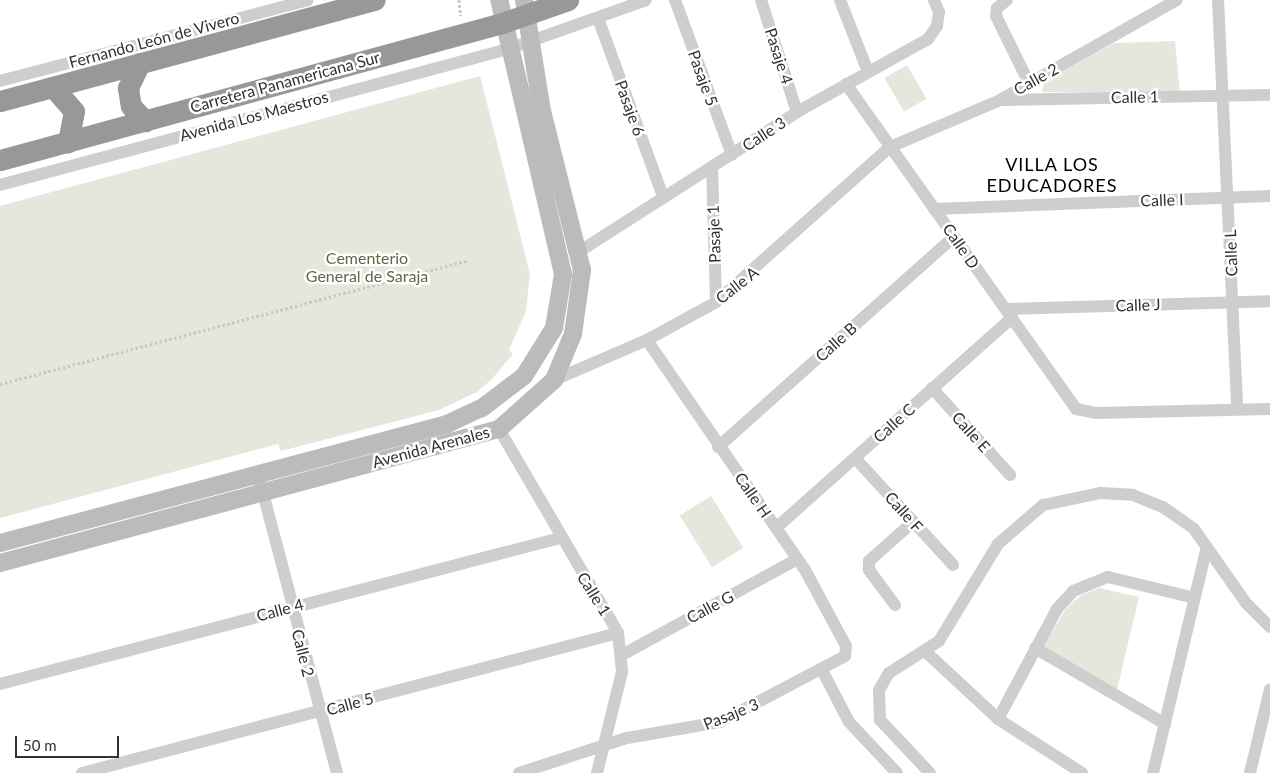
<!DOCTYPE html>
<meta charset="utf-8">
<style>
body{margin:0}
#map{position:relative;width:1270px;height:773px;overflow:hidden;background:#fff;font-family:Lato,sans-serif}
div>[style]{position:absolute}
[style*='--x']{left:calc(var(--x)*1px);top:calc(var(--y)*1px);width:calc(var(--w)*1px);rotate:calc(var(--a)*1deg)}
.green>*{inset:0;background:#e4e7db;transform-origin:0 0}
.path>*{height:2.5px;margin-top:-1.25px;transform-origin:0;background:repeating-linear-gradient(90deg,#c8c8c8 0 2.5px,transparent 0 5px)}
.street>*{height:12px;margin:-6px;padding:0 6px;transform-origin:6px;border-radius:6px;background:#cecece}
.secondary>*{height:18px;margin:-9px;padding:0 9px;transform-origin:9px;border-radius:9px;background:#bbb}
.highway>*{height:21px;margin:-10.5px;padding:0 10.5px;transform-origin:10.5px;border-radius:10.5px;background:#989898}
span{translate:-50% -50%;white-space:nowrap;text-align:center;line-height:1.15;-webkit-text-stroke:5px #fff;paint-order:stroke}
.street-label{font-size:16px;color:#313131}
.park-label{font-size:16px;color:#606843}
.neighbourhood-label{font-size:18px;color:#000;letter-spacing:1px}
.scale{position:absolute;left:15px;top:736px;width:104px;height:22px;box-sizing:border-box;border:2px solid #313131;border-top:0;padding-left:6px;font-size:15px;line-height:18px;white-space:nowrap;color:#313131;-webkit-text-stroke:4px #fff;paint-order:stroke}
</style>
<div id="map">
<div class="green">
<div style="clip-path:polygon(1175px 41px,1180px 93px,1042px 92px,1044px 82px,1114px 43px)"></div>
<div style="left:907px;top:65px;width:39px;height:26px;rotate:60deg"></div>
<div style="clip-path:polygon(480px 76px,530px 274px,526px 311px,509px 350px,513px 354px,492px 379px,477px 392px,439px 410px,281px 451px,278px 444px,0 518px,0 206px)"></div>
<div style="left:711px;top:496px;width:61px;height:37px;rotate:58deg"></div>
<div style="clip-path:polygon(1099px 588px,1139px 597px,1116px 694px,1043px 646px,1066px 609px,1081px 595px)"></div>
</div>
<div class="path">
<div style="--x:459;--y:0;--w:16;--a:83"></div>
<div style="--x:0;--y:384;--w:485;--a:-14.8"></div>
</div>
<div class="street">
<div style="--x:675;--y:0;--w:165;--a:69.8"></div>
<div style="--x:761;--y:0;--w:118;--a:72.2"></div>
<div style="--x:840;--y:0;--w:77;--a:68.7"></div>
<div style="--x:1007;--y:0;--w:13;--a:141"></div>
<div style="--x:997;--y:8;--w:8;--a:97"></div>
<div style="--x:996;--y:16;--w:75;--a:63.8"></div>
<div style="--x:1218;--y:0;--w:410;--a:87.3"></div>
<div style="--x:598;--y:18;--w:190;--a:70"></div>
<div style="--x:0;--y:81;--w:318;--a:-14.7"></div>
<div style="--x:846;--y:84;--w:398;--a:54.7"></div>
<div style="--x:1076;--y:409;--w:20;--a:11"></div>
<div style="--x:1096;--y:413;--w:174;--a:-1.3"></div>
<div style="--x:1003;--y:100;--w:267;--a:-1.1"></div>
<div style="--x:712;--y:167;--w:135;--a:88.3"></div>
<div style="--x:0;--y:185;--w:526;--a:-14.99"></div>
<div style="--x:508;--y:49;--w:146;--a:-19.5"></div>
<div style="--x:934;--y:209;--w:336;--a:-2.2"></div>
<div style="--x:580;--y:251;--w:258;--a:-32.6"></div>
<div style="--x:797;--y:112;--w:150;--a:-29.1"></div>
<div style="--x:928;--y:39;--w:16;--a:-55"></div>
<div style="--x:937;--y:26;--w:14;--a:-82"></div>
<div style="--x:939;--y:12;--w:13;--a:-113"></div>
<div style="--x:1006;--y:309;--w:264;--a:-1.7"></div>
<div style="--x:554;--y:380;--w:101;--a:-23.3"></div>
<div style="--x:647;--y:340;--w:79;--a:-28.8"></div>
<div style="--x:716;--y:302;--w:233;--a:-41.7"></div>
<div style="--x:890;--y:147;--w:120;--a:-23.1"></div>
<div style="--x:1000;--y:100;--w:203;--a:-29.5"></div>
<div style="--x:932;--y:388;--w:117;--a:48.1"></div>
<div style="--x:499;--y:429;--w:236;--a:59.7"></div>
<div style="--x:618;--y:633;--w:39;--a:84"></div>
<div style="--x:622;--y:672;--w:104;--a:103.9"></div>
<div style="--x:718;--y:447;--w:316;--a:-41.7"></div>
<div style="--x:855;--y:458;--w:145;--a:47.5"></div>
<div style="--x:258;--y:474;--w:309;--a:75.2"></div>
<div style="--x:776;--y:528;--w:316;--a:-41.7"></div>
<div style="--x:895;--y:605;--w:44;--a:-126.6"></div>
<div style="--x:869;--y:570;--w:9;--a:-90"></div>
<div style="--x:869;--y:561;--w:59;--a:-41.6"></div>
<div style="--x:1035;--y:648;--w:151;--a:30.3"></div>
<div style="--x:926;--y:652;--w:98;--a:42.9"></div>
<div style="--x:998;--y:719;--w:100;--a:32.7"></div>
<div style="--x:622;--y:655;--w:200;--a:-28.7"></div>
<div style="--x:823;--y:672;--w:56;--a:62.5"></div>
<div style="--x:849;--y:722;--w:70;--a:46.7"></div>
<div style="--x:0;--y:684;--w:579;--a:-14.61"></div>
<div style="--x:998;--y:719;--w:125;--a:-61.8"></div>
<div style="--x:1057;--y:609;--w:24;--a:-48"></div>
<div style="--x:1073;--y:591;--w:38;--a:-22"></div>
<div style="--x:1108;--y:577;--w:89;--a:13.6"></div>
<div style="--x:82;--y:773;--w:554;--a:-14.64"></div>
<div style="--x:519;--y:773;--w:114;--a:-18"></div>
<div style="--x:627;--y:738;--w:94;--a:-9.8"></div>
<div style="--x:720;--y:722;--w:141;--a:-27.8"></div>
<div style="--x:845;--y:656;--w:10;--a:-84"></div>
<div style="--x:846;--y:646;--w:86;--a:-118.3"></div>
<div style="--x:805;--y:570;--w:279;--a:-124.5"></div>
<div style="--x:930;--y:773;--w:73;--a:-133.3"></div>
<div style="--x:880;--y:720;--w:30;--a:-92"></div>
<div style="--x:879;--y:690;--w:20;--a:-60"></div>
<div style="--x:889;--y:673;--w:59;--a:-32.6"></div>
<div style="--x:939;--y:641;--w:114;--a:-58.7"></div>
<div style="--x:998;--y:544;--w:60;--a:-40.9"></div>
<div style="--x:1043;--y:505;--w:58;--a:-11.9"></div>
<div style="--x:1100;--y:493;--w:33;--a:3"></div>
<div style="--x:1133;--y:495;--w:32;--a:22"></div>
<div style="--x:1163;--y:507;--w:38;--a:35"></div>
<div style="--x:1194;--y:529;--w:90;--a:54.9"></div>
<div style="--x:1246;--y:603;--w:34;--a:45"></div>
<div style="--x:1153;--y:773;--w:232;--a:-76.6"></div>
<div style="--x:1250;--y:773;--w:86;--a:-76.6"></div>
</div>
<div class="secondary">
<div style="--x:0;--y:543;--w:463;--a:-14.9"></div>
<div style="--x:447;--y:424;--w:38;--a:-25"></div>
<div style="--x:482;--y:408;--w:53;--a:-37.3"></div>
<div style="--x:524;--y:376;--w:57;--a:-58"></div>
<div style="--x:554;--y:328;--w:55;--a:-80.5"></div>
<div style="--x:563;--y:274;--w:281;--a:-103.1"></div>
<div style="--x:0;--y:563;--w:517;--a:-15.03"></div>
<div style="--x:499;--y:429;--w:74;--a:-41.7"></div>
<div style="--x:554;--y:380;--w:50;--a:-67.6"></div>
<div style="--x:573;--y:334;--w:65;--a:-82"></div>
<div style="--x:582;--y:270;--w:164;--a:-104.1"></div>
<div style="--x:542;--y:111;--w:112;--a:-99.2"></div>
</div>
<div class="highway">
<div style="--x:140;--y:63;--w:28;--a:116"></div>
<div style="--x:128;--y:88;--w:18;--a:81"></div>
<div style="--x:131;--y:106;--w:21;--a:47"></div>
<div style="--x:53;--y:87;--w:32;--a:49"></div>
<div style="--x:74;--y:111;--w:32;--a:101"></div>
<div style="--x:0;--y:101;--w:388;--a:-15.1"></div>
<div style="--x:0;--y:160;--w:520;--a:-15.26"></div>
<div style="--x:502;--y:23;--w:70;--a:-19.2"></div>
</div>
<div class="street-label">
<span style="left:154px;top:40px;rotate:-15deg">Fernando León de Vivero</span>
<span style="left:779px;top:56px;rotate:72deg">Pasaje 4</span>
<span style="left:703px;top:78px;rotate:70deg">Pasaje 5</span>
<span style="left:1036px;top:79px;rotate:-29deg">Calle 2</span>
<span style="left:285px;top:82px;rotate:-15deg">Carretera Panamericana Sur</span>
<span style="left:1135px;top:97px;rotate:-1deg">Calle 1</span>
<span style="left:630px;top:108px;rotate:70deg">Pasaje 6</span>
<span style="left:254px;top:116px;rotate:-15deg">Avenida Los Maestros</span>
<span style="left:764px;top:134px;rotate:-33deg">Calle 3</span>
<span style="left:1162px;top:200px;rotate:-2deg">Calle I</span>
<span style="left:714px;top:234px;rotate:-92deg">Pasaje 1</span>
<span style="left:961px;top:246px;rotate:55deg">Calle D</span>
<span style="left:1231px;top:253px;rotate:-92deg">Calle L</span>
<span style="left:737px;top:285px;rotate:-38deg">Calle A</span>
<span style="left:1138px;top:305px;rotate:-2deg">Calle J</span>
<span style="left:836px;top:342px;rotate:-42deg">Calle B</span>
<span style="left:894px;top:423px;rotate:-42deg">Calle C</span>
<span style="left:971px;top:432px;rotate:48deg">Calle E</span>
<span style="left:431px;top:447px;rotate:-15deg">Avenida Arenales</span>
<span style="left:753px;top:495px;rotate:55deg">Calle H</span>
<span style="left:904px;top:512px;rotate:48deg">Calle F</span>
<span style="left:594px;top:594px;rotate:58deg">Calle 1</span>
<span style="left:710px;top:607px;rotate:-28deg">Calle G</span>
<span style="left:280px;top:610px;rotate:-15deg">Calle 4</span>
<span style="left:303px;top:653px;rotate:76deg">Calle 2</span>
<span style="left:350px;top:704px;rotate:-15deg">Calle 5</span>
<span style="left:731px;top:714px;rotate:-22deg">Pasaje 3</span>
</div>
<div class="park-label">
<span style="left:367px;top:267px">Cementerio<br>General de Saraja</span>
</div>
<div class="neighbourhood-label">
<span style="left:1052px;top:175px">VILLA LOS<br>EDUCADORES</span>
</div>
<div class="scale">50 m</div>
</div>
